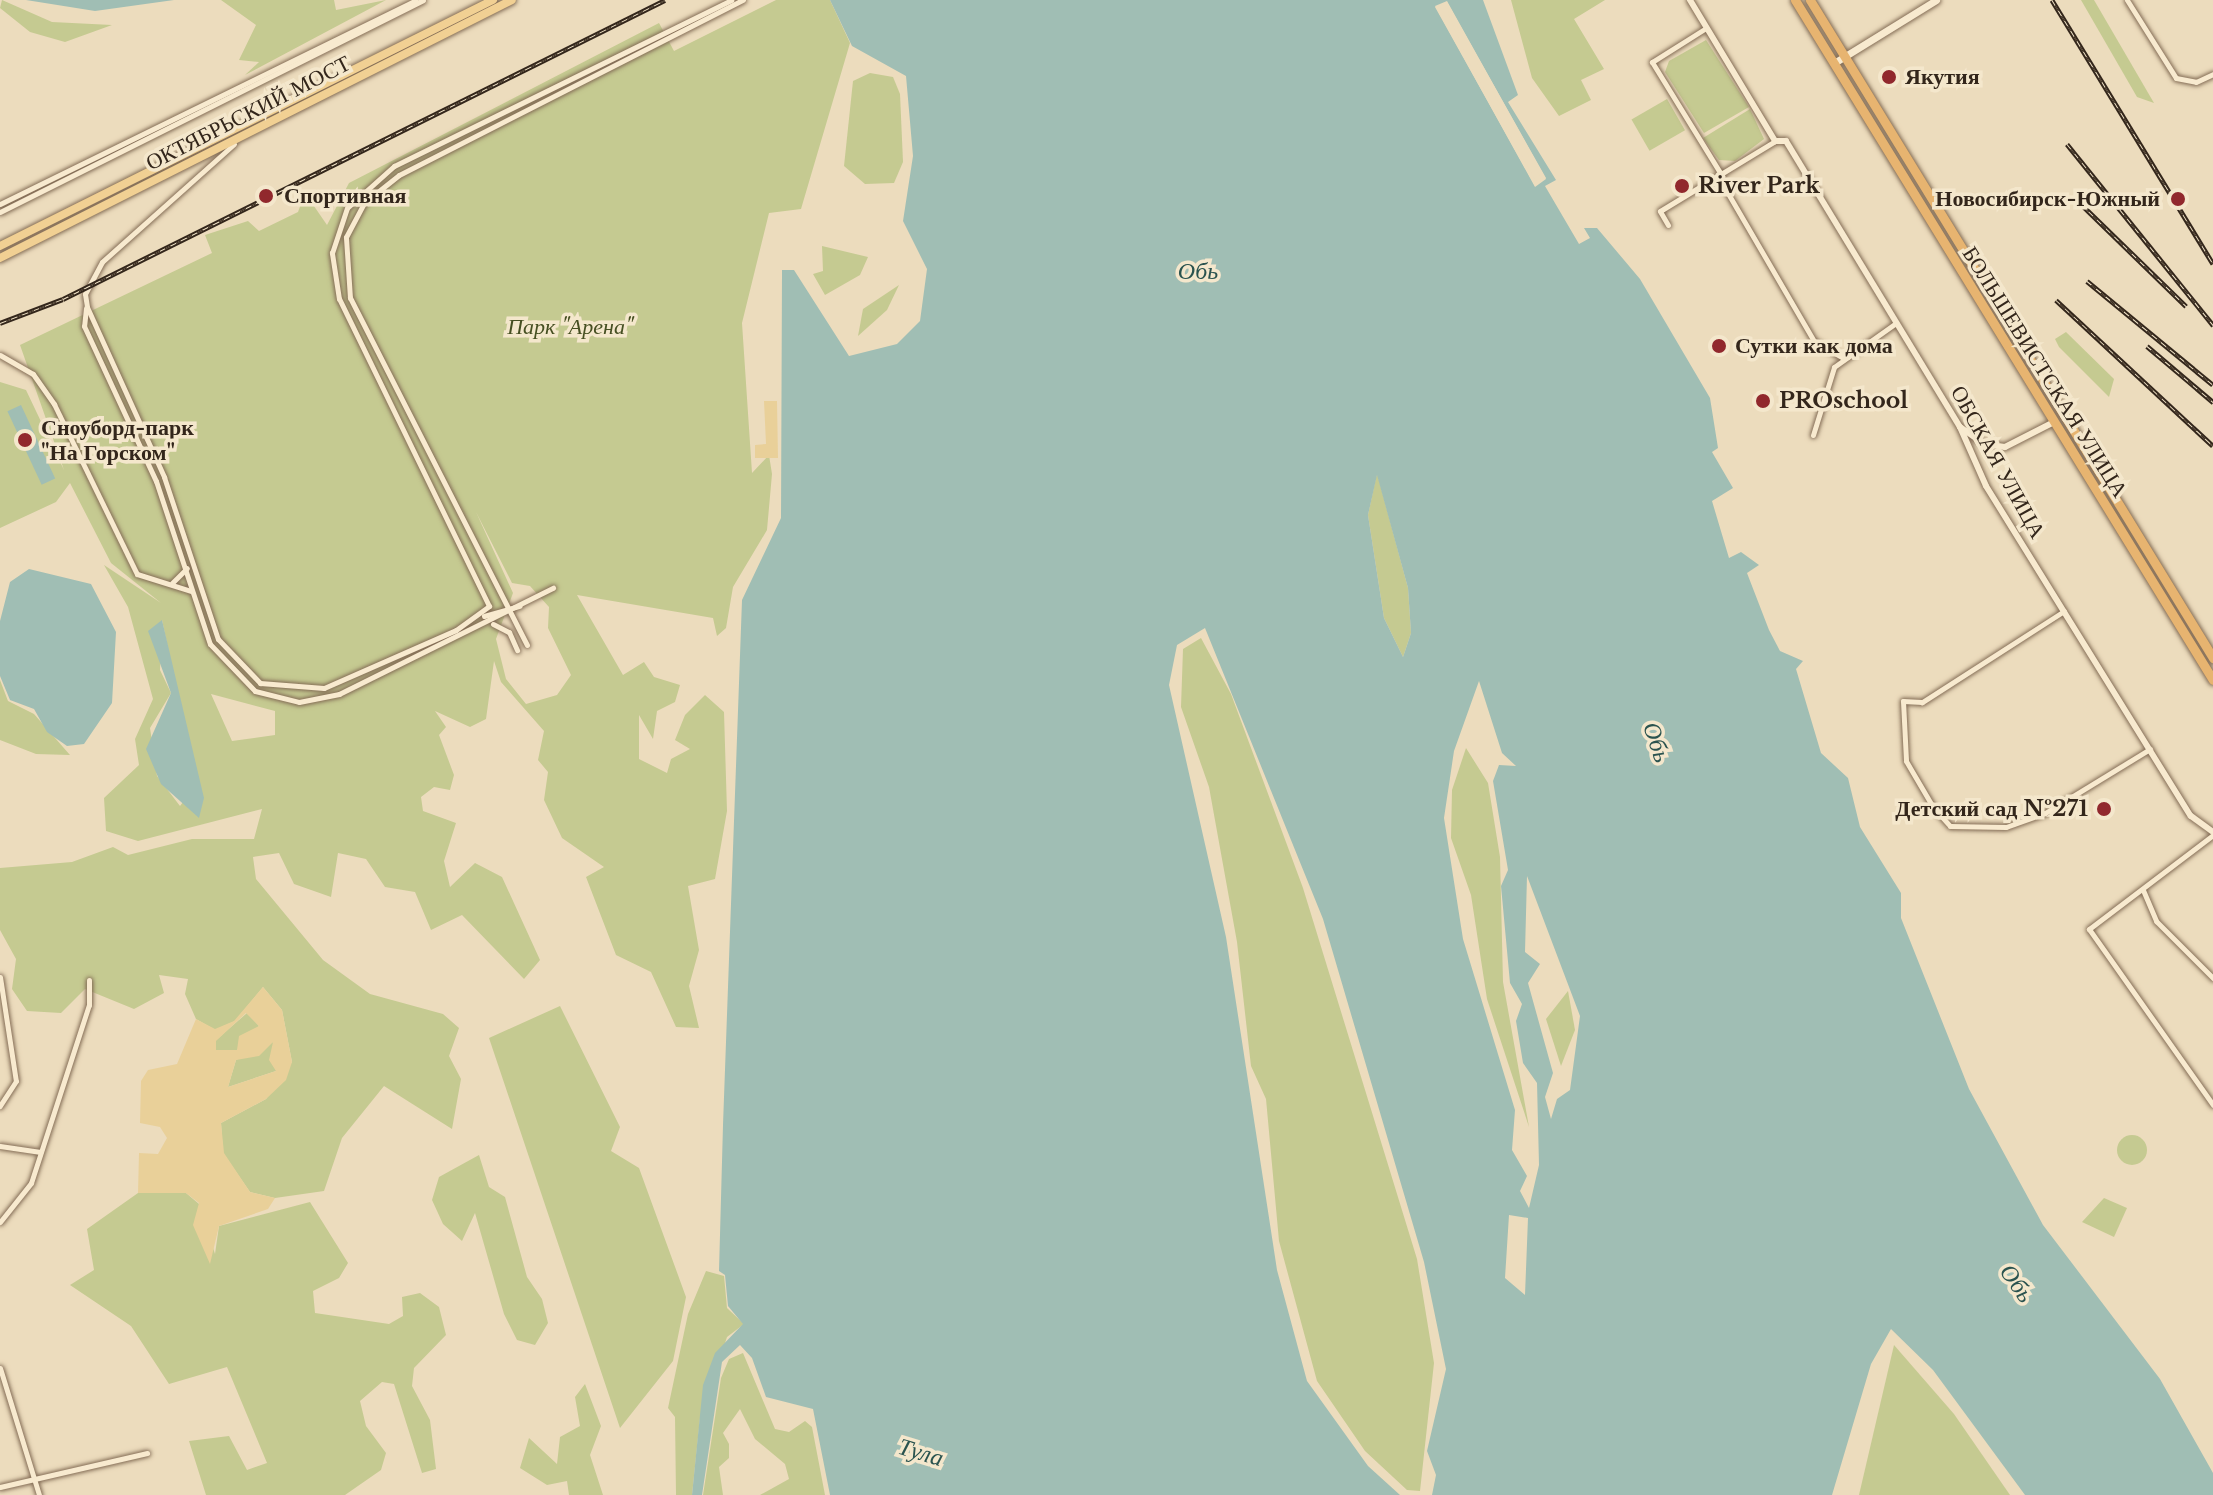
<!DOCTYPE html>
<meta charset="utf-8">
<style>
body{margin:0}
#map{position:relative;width:2213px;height:1495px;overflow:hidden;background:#ecdcbd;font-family:"Libre Baskerville",serif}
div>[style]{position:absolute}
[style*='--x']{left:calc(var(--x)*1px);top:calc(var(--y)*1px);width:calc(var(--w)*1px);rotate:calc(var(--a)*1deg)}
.green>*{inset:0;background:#c5ca91;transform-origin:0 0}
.round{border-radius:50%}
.sand>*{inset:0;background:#e9d099}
.water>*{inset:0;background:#a0beb4;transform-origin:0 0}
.pier>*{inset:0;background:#ecdcbd}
.roads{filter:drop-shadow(0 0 2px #846d56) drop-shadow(0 0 2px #846d56)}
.minor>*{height:5px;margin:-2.5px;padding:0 2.5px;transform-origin:2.5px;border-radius:2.5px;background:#f8eacf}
.tertiary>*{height:6px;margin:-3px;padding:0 3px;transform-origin:3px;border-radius:3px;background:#f8eacf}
.secondary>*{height:7px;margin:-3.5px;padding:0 3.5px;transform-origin:3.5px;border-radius:3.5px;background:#f8eacf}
.primary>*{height:8px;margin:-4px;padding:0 4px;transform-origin:4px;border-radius:4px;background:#f1d093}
.trunk>*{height:9px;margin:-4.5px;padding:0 4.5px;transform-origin:4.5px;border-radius:4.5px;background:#e7b470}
.rail>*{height:5px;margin-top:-2.5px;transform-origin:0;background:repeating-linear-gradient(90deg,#f4e7cc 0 6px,#33261b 0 12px);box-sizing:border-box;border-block:2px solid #33261b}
.dots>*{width:22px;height:22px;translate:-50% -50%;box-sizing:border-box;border:4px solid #f4e7cc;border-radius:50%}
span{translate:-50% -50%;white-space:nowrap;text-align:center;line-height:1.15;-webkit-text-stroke:7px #f4e7cc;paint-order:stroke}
.poi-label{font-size:22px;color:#33261b;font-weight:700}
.left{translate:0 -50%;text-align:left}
.right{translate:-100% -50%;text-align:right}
.street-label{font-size:22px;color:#33261b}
.park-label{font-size:22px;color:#464f22;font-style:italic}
.water-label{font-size:24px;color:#2a534f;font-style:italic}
</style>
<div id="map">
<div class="green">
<div style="clip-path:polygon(2px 0,52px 22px,112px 25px,65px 42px,30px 32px,0 8px)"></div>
<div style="clip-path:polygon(221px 0,334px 0,336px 10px,386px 0,245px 75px,259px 62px,239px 60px,256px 25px)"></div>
<div style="clip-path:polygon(evenodd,776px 0,830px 0,850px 43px,801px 209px,769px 213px,742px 323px,752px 473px,769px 455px,772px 474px,767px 530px,733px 587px,726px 628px,717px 636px,713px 618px,577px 595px,623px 675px,644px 662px,654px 677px,680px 685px,675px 702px,657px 711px,653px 739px,639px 715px,639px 759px,667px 773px,671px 759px,690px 749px,675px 740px,685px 715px,705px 695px,724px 712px,727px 811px,715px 879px,688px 886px,699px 950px,689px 986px,699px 1028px,676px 1027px,651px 972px,616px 955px,586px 877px,604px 867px,562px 838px,544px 800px,548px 772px,538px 760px,544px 731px,501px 682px,494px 661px,486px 719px,470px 727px,435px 711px,446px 727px,439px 735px,454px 775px,450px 790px,434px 787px,421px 797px,423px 811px,456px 823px,444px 861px,450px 887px,475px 863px,502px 877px,540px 960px,524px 979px,462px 915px,431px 930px,415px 892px,385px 887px,366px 859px,338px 853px,331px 897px,294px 884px,279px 853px,253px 857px,256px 879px,323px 960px,370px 994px,443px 1014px,459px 1028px,449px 1056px,461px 1079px,452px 1129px,384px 1086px,342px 1138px,324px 1191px,275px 1198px,250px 1192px,223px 1153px,221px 1123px,266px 1099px,292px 1062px,282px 1010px,263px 987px,235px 1021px,215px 1030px,196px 1019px,185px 994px,188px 979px,159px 975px,164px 993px,134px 1009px,85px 989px,61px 1013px,27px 1011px,12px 989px,16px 959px,0 930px,0 868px,72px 862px,113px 847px,128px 855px,192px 839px,254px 839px,262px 809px,138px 841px,106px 831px,104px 798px,139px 765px,135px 739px,153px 699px,128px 607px,104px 565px,161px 603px,111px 563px,70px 483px,56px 502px,0 528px,0 382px,26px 390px,64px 470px,20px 345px,212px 253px,205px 235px,248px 221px,259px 231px,298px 212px,305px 193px,327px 225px,349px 183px,659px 23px,674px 51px,776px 0,476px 512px,512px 583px,530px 586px,549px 607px,548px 628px,571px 675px,557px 695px,526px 704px,506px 679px,496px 639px,513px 593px,476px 512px,776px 0,162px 620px,197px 784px,180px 806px,157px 776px,150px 728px,171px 693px,160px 670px,162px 620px,776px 0,211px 694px,275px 711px,275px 735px,232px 741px,211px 694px)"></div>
<div style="clip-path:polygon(1511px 0,1605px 0,1574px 19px,1604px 69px,1581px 80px,1591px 100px,1559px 116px,1532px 78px)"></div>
<div style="clip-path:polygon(2081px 0,2094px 0,2154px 103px,2137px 97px)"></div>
<div style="clip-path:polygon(1706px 40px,1749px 107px,1704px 133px,1665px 72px,1669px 61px)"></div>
<div style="clip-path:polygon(870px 73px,893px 77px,900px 94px,903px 162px,894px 183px,865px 184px,844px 166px,853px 81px)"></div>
<div style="left:1667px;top:99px;width:36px;height:41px;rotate:60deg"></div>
<div style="clip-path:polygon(1750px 109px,1764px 139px,1735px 161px,1719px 160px,1703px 138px)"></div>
<div style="clip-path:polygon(822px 246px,868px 257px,860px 275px,825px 295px,813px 274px,823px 271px)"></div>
<div style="clip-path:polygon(899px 285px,887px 310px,858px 336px,863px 309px)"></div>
<div style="clip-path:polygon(2066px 332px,2114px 379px,2109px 397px,2059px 347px,2055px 339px)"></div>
<div style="clip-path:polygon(1377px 473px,1408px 588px,1411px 633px,1403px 657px,1384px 618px,1368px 515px)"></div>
<div style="clip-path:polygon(1201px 638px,1231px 694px,1303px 888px,1417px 1259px,1434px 1363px,1420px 1491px,1407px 1490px,1365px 1451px,1317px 1381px,1279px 1241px,1266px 1099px,1251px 1066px,1237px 942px,1209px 787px,1181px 707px,1183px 649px)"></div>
<div style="clip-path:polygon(0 680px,8px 701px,34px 714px,70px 755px,36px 754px,0 740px)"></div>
<div style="clip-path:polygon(1466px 748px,1488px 783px,1500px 857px,1503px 982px,1529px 1127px,1487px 999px,1471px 895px,1451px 838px,1452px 790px)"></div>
<div style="clip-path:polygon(1568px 991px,1575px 1030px,1561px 1066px,1546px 1019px)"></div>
<div style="clip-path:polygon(560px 1006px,620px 1127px,611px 1151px,639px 1168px,686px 1297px,673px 1361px,620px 1428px,489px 1038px)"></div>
<div style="clip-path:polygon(247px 1013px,259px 1026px,237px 1050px,216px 1050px,216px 1040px)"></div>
<div style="clip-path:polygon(273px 1042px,276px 1071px,228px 1087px,236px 1060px)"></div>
<div class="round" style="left:2117px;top:1135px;width:30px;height:30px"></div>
<div style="clip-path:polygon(479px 1155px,489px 1187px,505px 1197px,527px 1277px,542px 1299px,548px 1323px,535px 1345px,517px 1340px,504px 1314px,475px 1213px,462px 1241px,443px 1224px,432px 1200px,439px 1177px)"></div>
<div style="clip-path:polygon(138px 1193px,186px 1193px,199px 1204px,215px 1254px,219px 1226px,310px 1202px,348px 1263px,339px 1278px,313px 1291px,315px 1313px,389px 1324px,403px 1316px,402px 1297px,420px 1293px,439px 1307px,446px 1335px,414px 1368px,412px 1386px,430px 1420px,436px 1469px,422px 1473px,394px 1384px,382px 1382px,360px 1401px,366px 1426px,386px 1453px,381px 1470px,345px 1495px,206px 1495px,189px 1441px,229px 1436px,247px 1470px,267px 1463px,227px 1367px,169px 1384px,131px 1326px,70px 1285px,94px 1270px,87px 1229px)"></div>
<div style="clip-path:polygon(2104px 1198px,2127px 1208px,2114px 1237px,2082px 1222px)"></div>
<div style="clip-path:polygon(706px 1271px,724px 1276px,727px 1308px,744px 1324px,727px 1337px,700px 1418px,692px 1495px,676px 1495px,675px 1417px,668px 1408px,688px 1314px)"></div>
<div style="clip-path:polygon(1894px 1345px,1954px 1414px,2010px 1495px,1859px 1495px)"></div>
<div style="clip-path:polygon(743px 1353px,775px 1429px,789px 1432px,805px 1421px,812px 1427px,825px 1495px,760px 1495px,789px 1479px,785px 1464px,755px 1439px,740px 1409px,723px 1433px,729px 1444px,729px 1458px,719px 1467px,723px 1495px,703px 1495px,721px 1378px,729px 1359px)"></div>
<div style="clip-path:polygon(585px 1384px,601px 1426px,590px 1455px,603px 1495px,569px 1495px,567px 1481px,547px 1485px,520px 1468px,529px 1438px,557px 1464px,560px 1437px,580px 1426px,575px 1397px)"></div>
</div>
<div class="sand">
<div style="clip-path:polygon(764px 401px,777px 401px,778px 458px,755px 458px,755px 445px,766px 444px)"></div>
<div style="clip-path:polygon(evenodd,263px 987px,282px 1010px,292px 1062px,286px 1080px,266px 1099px,221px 1123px,224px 1153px,250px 1192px,275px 1198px,268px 1209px,219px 1226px,210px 1264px,193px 1225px,199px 1203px,186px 1193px,138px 1193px,139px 1153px,158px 1154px,167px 1138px,160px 1127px,140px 1123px,141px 1081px,148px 1070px,177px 1064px,196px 1019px,215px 1029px,234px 1021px,263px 987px,246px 1013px,259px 1026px,239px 1036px,237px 1050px,216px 1050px,216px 1041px,246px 1013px,263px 987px,273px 1042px,269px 1060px,276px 1071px,228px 1087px,236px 1060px,259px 1056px,273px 1042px)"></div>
</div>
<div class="water">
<div style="clip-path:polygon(26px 0,174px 0,95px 11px)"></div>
<div style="clip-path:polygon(evenodd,830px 0,1483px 0,1518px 95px,1508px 102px,1556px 180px,1545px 186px,1579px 244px,1590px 238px,1584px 228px,1597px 228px,1640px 279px,1710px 398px,1718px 448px,1712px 452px,1733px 488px,1712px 501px,1729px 558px,1741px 552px,1759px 565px,1747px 573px,1769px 630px,1780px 651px,1803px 661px,1796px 669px,1821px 753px,1848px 778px,1860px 827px,1901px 893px,1901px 918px,1969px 1089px,2043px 1225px,2160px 1379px,2213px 1473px,2213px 1495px,2025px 1495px,1933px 1370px,1891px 1329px,1871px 1364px,1832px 1495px,1432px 1495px,1436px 1475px,1427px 1451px,1446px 1369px,1424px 1262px,1323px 919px,1205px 628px,1177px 645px,1169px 685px,1226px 937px,1277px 1270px,1307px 1381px,1368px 1466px,1400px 1495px,830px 1495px,813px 1409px,766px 1397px,752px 1358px,740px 1345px,722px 1362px,702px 1495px,692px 1495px,703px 1385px,715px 1353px,743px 1324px,728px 1306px,725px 1275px,719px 1271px,723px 1125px,742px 600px,781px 518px,782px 270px,794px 270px,849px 356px,897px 344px,920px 321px,927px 269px,903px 221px,913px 156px,906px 76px,852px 46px,830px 0,1447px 2px,1546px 178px,1535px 186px,1435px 7px,1447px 2px,830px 0,1377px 475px,1408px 588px,1411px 633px,1403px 657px,1384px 618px,1368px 515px,1377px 475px,830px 0,1479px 681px,1502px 753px,1516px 766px,1499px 765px,1493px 781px,1508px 870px,1501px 886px,1510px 983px,1522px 1004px,1516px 1021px,1523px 1063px,1537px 1083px,1539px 1165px,1529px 1208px,1520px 1191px,1527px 1176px,1512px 1150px,1515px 1110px,1463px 939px,1444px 818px,1454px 751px,1479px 681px,830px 0,1527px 876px,1580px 1016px,1570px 1090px,1557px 1099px,1551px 1119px,1545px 1097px,1553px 1073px,1528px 983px,1540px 964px,1525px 952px,1527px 876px,830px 0,1509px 1215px,1528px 1218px,1525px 1295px,1505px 1278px,1509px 1215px)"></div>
<div style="left:21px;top:405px;width:81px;height:15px;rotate:65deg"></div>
<div style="clip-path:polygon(29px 569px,91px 584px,116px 632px,112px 703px,84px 744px,67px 746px,47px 732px,34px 709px,10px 700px,0 676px,0 621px,10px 582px)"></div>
<div style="clip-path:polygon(162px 620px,204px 798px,199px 818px,161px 784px,146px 749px,171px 693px,148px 631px)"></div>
</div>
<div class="pier">
<div style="clip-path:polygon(evenodd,1447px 1px,1546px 179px,1535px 187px,1435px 6px,1447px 1px,1445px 6px,1541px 178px,1536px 181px,1468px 61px,1445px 6px)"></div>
</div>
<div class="roads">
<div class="minor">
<div style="--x:2127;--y:0;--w:92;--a:57.9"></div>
<div style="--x:2176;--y:78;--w:20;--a:11"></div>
<div style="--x:2196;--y:82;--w:19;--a:-25"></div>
<div style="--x:1706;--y:28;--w:64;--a:147.8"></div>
<div style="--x:1652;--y:62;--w:134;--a:58.4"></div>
<div style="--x:234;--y:144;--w:177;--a:138.2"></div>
<div style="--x:102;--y:262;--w:36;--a:118"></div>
<div style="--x:85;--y:294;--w:13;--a:81"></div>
<div style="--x:87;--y:307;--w:187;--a:65.6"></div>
<div style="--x:164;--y:477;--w:171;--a:71.6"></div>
<div style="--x:218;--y:639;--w:61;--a:46.3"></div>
<div style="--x:260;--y:683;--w:64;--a:4.5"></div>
<div style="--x:324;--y:688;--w:144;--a:-23.7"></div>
<div style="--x:456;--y:630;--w:41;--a:-36"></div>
<div style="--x:489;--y:606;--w:342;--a:-116"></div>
<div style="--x:339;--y:299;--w:47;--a:-98.7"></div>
<div style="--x:332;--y:253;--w:47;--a:-71.6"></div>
<div style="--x:347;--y:208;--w:63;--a:-41.8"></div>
<div style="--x:394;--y:166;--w:376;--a:-26.2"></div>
<div style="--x:1719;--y:178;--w:189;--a:59.8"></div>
<div style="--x:1814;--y:341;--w:34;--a:30"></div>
<div style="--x:0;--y:204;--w:463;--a:-26.1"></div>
<div style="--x:0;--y:212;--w:473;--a:-26.6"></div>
<div style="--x:1668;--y:225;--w:16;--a:-120"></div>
<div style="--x:1660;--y:211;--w:135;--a:-31.3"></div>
<div style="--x:86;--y:308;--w:18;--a:96"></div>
<div style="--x:84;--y:326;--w:171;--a:65.1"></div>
<div style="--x:156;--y:481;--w:172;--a:71.7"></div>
<div style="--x:210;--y:644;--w:65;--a:46.2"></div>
<div style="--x:255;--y:691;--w:45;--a:14"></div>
<div style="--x:299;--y:702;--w:41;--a:-11.3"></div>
<div style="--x:339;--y:694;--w:239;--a:-26.4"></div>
<div style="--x:0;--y:355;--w:38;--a:30"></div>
<div style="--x:33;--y:374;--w:37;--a:55"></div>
<div style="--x:54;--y:404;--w:189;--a:64"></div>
<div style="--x:137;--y:574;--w:57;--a:17.5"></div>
<div style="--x:1813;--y:435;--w:71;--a:-72.8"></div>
<div style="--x:1834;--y:367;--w:76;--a:-35.4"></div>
<div style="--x:172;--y:583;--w:21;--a:-45"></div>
<div style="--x:2064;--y:611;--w:169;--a:147.3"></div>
<div style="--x:1922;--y:702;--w:19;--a:-177"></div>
<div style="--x:1903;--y:701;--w:60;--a:87.1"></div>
<div style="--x:1906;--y:761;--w:53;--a:59.6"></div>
<div style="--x:1933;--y:807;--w:25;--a:48"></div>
<div style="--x:1950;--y:826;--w:56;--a:1"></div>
<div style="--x:2006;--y:827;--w:41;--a:-19.7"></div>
<div style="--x:2045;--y:813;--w:123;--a:-31.4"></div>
<div style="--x:484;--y:616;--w:37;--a:-16"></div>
<div style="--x:493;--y:624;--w:18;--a:27"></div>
<div style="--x:509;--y:632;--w:20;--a:66"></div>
<div style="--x:527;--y:645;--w:390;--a:-117"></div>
<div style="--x:350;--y:298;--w:61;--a:-93.8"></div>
<div style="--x:346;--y:237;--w:40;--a:-62"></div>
<div style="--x:365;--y:202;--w:43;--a:-38.5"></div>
<div style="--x:399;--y:175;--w:386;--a:-27"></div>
<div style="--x:2213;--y:835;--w:156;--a:142.8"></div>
<div style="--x:2089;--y:929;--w:215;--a:54.8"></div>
<div style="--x:2143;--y:890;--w:34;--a:67"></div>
<div style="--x:2156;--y:921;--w:81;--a:45"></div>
<div style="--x:0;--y:977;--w:105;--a:81.3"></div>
<div style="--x:16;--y:1081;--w:30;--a:123"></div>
<div style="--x:0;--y:1146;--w:41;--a:8.3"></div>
<div style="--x:0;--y:1222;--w:50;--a:-51.5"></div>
<div style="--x:31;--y:1183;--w:187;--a:-72"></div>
<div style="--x:89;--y:1005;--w:25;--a:-90"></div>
<div style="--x:0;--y:1368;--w:133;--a:72.9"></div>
<div style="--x:0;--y:1487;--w:151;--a:-13"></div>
</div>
<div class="tertiary">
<div style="--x:1690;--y:0;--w:165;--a:58.9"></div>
<div style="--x:1775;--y:141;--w:11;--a:0"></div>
<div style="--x:1786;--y:141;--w:335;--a:58.7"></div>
<div style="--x:1960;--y:427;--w:64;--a:66.2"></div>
<div style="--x:1986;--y:486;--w:388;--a:58.2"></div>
<div style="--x:2191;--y:816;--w:27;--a:36"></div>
<div style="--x:1960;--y:427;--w:29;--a:35"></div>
<div style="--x:1984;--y:444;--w:21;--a:8"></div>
<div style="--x:2005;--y:447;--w:55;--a:-27"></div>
</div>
<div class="secondary">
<div style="--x:1834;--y:63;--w:120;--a:-31.7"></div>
</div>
<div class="primary">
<div style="--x:0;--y:246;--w:551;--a:-26.52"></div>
<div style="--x:0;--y:258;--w:573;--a:-26.74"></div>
</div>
<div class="trunk">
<div style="--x:1795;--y:0;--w:798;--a:58.42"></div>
<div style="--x:1810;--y:0;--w:772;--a:58.51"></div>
</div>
</div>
<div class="rail">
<div style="--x:2052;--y:0;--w:309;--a:58.6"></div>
<div style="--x:2067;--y:144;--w:233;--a:51.1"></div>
<div style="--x:2080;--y:203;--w:148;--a:44.2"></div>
<div style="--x:2087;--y:281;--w:163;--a:39.5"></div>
<div style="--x:2056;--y:300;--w:214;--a:42.9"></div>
<div style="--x:0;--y:323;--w:67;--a:-20.9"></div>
<div style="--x:63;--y:299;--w:672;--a:-26.41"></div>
<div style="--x:2147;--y:346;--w:87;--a:40.3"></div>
</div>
<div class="dots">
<div style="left:1889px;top:77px;background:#91282d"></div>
<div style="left:1682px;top:186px;background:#91282d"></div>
<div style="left:266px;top:196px;background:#91282d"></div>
<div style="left:2178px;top:199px;background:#91282d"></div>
<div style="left:1719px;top:346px;background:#91282d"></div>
<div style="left:1763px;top:401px;background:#91282d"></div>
<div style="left:25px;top:440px;background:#91282d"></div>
<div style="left:2104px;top:809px;background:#91282d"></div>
</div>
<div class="poi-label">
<span class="left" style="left:1905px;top:77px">Якутия</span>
<span class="left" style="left:1698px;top:186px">River Park</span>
<span class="left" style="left:284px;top:196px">Спортивная</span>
<span class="right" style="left:2160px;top:199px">Новосибирск-Южный</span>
<span class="left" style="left:1735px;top:346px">Сутки как дома</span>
<span class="left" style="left:1779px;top:401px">PROschool</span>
<span class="left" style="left:41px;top:440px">Сноуборд-парк<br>"На Горском"</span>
<span class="right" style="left:2088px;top:809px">Детский сад №271</span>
</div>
<div class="street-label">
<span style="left:248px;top:113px;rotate:-27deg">ОКТЯБРЬСКИЙ МОСТ</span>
<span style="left:2045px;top:372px;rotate:58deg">БОЛЬШЕВИСТСКАЯ УЛИЦА</span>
<span style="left:1998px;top:462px;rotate:61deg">ОБСКАЯ УЛИЦА</span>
</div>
<div class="park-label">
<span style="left:570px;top:327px">Парк "Арена"</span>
</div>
<div class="water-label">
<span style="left:1198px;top:271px">Обь</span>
<span style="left:1657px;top:742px;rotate:71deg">Обь</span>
<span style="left:2017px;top:1283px;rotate:55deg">Обь</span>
<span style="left:921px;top:1452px;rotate:17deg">Тула</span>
</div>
</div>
